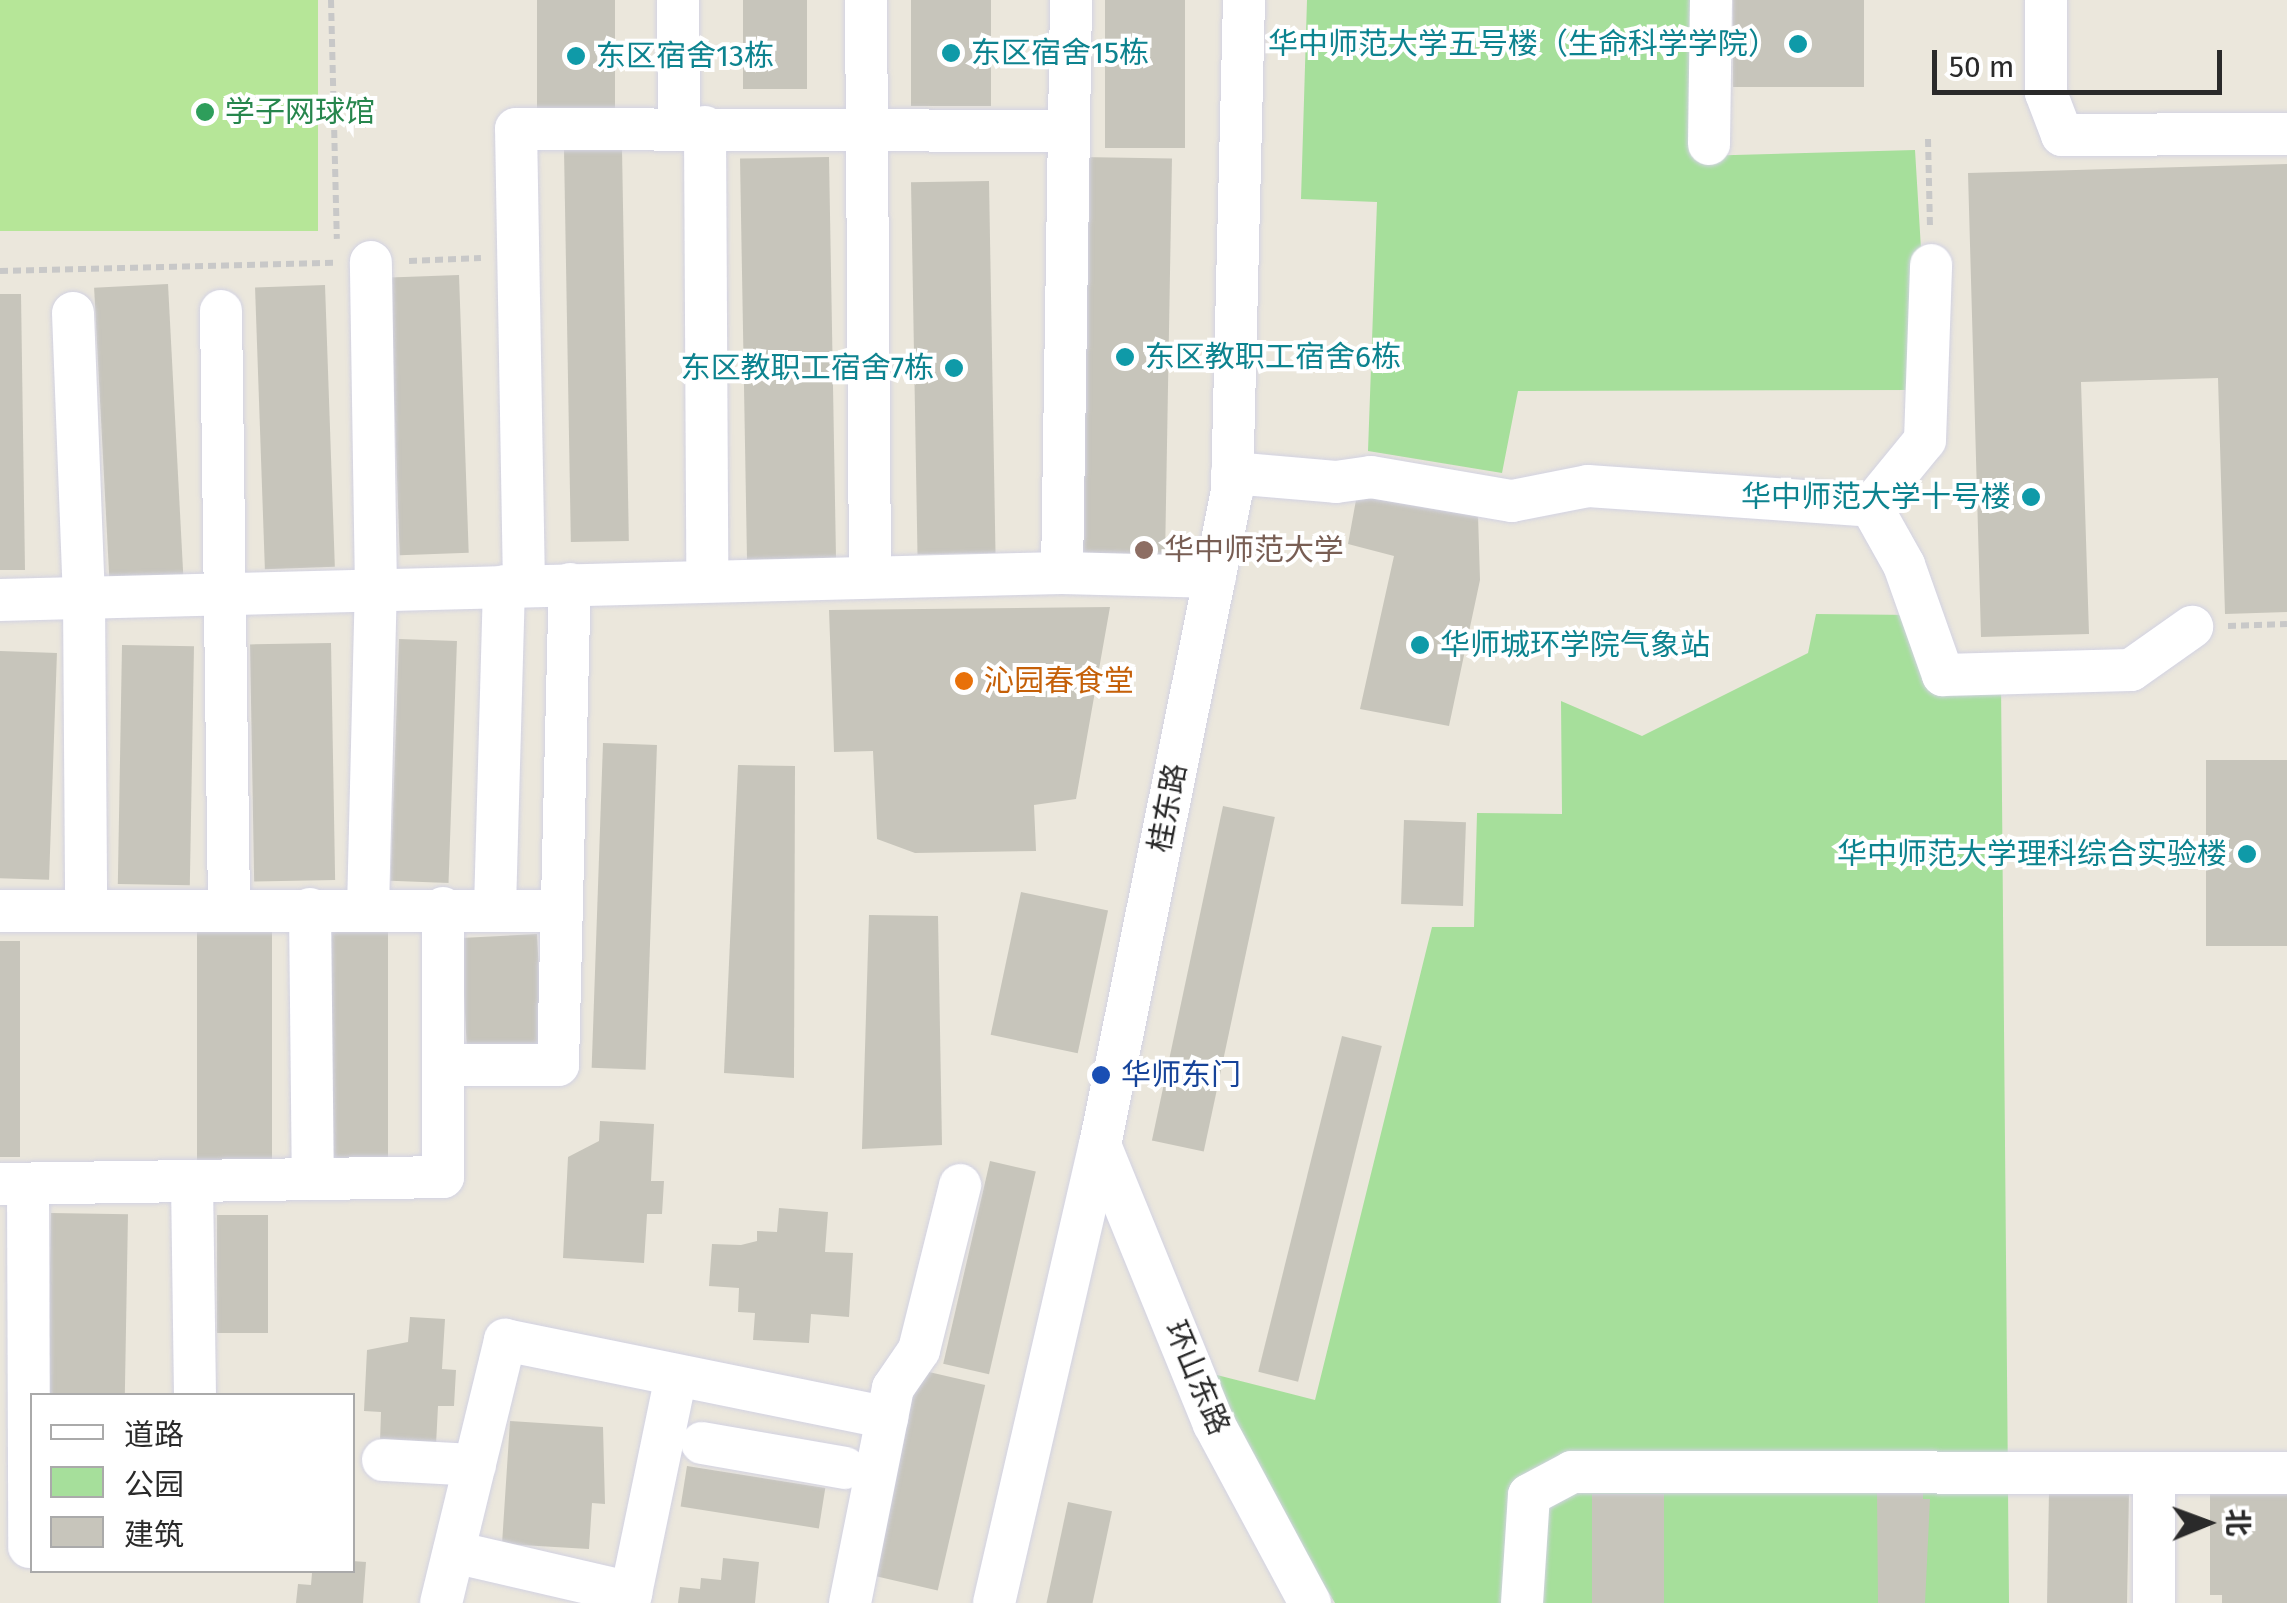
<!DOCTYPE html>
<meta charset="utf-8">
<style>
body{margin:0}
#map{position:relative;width:2287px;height:1603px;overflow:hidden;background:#ebe7dc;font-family:"Fira Sans","Noto Sans SC",sans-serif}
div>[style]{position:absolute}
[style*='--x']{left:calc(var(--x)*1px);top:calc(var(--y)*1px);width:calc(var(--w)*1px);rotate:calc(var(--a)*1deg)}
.green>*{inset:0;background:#a6df9b}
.pitch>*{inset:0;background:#b6e698;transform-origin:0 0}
.building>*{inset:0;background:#c7c5bb;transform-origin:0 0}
.path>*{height:6px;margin-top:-3px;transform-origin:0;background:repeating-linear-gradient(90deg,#c8c8c8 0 8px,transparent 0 13px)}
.roads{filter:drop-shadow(0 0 2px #d2d2e2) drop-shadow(0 0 2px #d2d2e2)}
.minor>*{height:42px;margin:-21px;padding:0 21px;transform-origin:21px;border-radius:21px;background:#fff}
.dots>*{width:28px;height:28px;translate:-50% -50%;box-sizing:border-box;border:5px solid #fff;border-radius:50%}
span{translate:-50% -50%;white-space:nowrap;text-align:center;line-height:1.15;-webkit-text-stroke:8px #fff;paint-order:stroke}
.culture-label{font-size:30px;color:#0d838f}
.right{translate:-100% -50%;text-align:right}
.left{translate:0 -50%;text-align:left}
.leisure-label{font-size:30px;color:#27864d}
.education-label{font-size:30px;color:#785e54}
.food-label{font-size:30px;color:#c56008}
.street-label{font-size:30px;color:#2a2a2a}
.transit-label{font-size:30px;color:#164399}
.legend{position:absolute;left:30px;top:1393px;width:325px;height:180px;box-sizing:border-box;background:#fff;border:2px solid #aaa;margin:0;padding:12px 18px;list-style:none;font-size:30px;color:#2a2a2a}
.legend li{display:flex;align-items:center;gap:20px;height:50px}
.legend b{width:50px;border:2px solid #aaa}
.north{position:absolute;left:2157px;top:1473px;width:100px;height:100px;-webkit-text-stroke:8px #fff;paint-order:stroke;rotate:89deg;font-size:28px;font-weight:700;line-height:40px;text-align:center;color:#2a2a2a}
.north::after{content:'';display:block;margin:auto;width:35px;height:45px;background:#2a2a2a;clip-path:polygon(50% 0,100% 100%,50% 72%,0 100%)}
.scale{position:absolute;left:1932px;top:50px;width:290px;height:45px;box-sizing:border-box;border:5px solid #2a2a2a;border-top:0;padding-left:12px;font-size:30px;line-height:35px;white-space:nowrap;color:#2a2a2a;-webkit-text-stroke:8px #fff;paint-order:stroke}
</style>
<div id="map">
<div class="green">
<div style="clip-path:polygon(1307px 0,1700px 0,1698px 156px,1915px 150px,1922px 265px,1914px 390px,1518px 391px,1502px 473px,1368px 451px,1377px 202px,1301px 199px)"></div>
<div style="clip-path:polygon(1816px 614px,1914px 615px,1939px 680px,2001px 682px,2009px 1603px,1335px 1603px,1225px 1420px,1205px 1372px,1315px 1400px,1432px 927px,1474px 927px,1477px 813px,1562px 814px,1561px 701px,1642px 736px,1808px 653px)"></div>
</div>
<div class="pitch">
<div style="left:0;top:0;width:318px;height:231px"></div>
</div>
<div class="building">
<div style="left:537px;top:0;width:78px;height:116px"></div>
<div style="left:743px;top:0;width:64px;height:89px"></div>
<div style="left:911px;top:0;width:80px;height:106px"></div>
<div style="left:1105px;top:0;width:80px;height:148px"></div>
<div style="left:1733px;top:0;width:131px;height:87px"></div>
<div style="left:622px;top:149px;width:392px;height:58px;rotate:89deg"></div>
<div style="left:829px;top:157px;width:401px;height:89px;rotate:89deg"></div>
<div style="left:1080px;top:157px;width:92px;height:399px;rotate:1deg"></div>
<div style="clip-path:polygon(2287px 164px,2287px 612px,2225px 614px,2218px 378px,2081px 382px,2089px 634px,1981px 637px,1968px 173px)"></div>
<div style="left:989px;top:181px;width:372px;height:78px;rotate:89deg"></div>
<div style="left:459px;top:275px;width:278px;height:69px;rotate:88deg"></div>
<div style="left:168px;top:284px;width:294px;height:74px;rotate:87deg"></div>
<div style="left:325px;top:285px;width:282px;height:70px;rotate:88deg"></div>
<div style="clip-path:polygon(0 294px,21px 294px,25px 570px,0 570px)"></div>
<div style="clip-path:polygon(1377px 495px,1478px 515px,1480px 580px,1449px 726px,1360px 709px,1394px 556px,1348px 544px,1356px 500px)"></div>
<div style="clip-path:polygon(1110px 607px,1076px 799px,1034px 805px,1036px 851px,915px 853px,877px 839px,873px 751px,834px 752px,829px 610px)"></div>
<div style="left:399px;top:639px;width:58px;height:242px;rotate:2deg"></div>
<div style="left:331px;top:643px;width:237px;height:81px;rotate:89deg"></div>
<div style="left:122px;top:645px;width:72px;height:239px;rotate:1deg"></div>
<div style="left:0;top:651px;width:57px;height:227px;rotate:2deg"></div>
<div style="left:603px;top:743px;width:54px;height:325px;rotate:2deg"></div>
<div style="left:2287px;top:760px;width:186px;height:81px;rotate:90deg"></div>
<div style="clip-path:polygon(738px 765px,795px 766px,794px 1078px,724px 1073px)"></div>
<div style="left:1223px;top:806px;width:53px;height:342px;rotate:12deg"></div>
<div style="left:1404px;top:820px;width:62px;height:84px;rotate:2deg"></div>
<div style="left:1021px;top:892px;width:89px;height:146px;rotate:12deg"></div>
<div style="clip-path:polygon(869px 915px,938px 916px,942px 1145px,862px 1149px)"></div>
<div style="left:197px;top:929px;width:75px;height:233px"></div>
<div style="left:328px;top:932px;width:60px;height:230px"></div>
<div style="left:537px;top:934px;width:123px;height:76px;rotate:87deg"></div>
<div style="left:0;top:941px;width:20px;height:216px"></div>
<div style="left:1342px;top:1036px;width:41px;height:346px;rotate:14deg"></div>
<div style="clip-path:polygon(600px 1121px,654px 1124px,651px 1181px,664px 1181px,662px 1214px,647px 1214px,644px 1263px,563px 1258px,568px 1157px,599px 1141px)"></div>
<div style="left:990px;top:1161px;width:47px;height:208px;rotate:13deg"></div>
<div style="clip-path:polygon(779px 1208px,828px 1212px,825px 1252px,853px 1253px,849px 1317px,811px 1314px,809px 1343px,753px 1340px,755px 1313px,738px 1312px,739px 1288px,709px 1286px,712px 1244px,741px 1245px,757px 1241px,757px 1231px,777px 1232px)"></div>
<div style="left:51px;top:1213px;width:77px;height:183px;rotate:1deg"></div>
<div style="left:217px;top:1215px;width:51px;height:118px"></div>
<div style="clip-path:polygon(410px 1317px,445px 1319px,442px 1369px,456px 1370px,454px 1406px,438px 1406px,436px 1445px,380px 1442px,381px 1412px,364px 1411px,367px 1350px,408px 1342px)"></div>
<div style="left:916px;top:1369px;width:71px;height:211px;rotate:13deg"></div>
<div style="clip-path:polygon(510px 1421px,603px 1427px,605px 1504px,592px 1503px,589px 1549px,502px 1544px)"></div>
<div style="left:687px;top:1466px;width:140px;height:41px;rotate:9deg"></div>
<div style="clip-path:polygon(1877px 1491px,1923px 1491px,1923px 1499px,1930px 1499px,1925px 1603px,1878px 1603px)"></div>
<div style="left:2049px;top:1491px;width:80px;height:112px;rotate:1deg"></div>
<div style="clip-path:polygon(2210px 1491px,2287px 1491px,2287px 1603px,2222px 1603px,2222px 1595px,2210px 1595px)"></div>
<div style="left:1592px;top:1494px;width:72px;height:109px"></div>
<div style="left:1068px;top:1502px;width:45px;height:104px;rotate:12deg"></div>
<div style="clip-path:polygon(723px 1558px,759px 1562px,755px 1603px,678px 1603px,680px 1587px,700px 1589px,701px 1578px,721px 1580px)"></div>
<div style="clip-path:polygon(352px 1561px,366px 1562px,363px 1603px,296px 1603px,298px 1584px,311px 1585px,312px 1573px,352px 1570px)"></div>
</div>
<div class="path">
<div style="--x:331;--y:0;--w:239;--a:88.6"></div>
<div style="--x:1928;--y:139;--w:89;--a:88.7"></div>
<div style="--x:409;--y:261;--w:72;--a:-2.4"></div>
<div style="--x:0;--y:271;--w:334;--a:-1.4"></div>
<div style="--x:2228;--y:626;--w:59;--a:-1.9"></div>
</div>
<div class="roads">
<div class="minor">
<div style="--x:678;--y:0;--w:127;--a:89.5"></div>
<div style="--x:866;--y:0;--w:577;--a:89.6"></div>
<div style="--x:2046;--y:0;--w:93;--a:90"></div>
<div style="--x:2046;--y:93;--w:45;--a:69.1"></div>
<div style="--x:2062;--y:135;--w:225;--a:-0.3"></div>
<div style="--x:705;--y:127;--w:454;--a:89.7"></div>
<div style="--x:1709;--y:144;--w:144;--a:-89.2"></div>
<div style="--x:221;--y:311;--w:599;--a:89.23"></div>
<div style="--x:73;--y:313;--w:285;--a:87.8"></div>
<div style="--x:84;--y:598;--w:313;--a:89.6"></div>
<div style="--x:1232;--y:473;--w:104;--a:4.9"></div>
<div style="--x:1336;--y:482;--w:35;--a:-8"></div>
<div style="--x:1371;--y:477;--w:143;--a:9.7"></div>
<div style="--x:1512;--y:501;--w:77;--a:-11.2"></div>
<div style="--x:1588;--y:486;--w:284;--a:4"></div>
<div style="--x:1871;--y:506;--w:68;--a:60.8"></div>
<div style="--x:1904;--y:565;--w:117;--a:70.5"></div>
<div style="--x:1943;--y:675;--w:188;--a:-1.5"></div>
<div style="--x:2131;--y:670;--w:75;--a:-35.2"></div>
<div style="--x:1871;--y:506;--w:85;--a:-50.7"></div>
<div style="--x:1925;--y:440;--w:175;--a:-88"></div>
<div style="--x:1062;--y:573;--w:573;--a:-89.1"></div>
<div style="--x:524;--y:586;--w:457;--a:-91"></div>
<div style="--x:516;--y:129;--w:553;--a:0.21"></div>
<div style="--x:0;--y:600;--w:1062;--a:-1.46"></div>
<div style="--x:1062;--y:573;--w:153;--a:1.5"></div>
<div style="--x:495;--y:908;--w:322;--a:-88.4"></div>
<div style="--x:310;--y:909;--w:270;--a:89.4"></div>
<div style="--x:368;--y:909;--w:319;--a:-88.6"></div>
<div style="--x:376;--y:590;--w:328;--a:-90.9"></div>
<div style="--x:0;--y:911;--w:562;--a:0"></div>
<div style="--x:448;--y:1065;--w:110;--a:0"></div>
<div style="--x:558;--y:1065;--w:481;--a:-88.6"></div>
<div style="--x:1100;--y:1145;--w:301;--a:67.8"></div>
<div style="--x:1214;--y:1424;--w:203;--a:61.8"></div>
<div style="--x:192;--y:1181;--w:215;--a:89.2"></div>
<div style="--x:0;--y:1184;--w:443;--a:-0.9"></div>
<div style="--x:443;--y:1177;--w:269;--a:-90"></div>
<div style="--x:28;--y:1184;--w:363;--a:89.8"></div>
<div style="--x:702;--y:1443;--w:145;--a:9.9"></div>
<div style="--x:383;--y:1460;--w:92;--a:3.1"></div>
<div style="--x:2154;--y:1473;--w:130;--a:90"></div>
<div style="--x:454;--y:1552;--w:182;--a:13"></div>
<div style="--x:441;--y:1603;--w:271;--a:-76.3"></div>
<div style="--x:505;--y:1340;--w:390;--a:11.5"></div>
<div style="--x:629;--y:1603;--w:232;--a:-78.3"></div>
<div style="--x:850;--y:1603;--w:219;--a:-78.7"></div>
<div style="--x:893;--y:1388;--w:46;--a:-55.6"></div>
<div style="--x:919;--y:1350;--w:170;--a:-76"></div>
<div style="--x:994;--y:1603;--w:470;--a:-77"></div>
<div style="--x:1100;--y:1145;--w:667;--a:-78.59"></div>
<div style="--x:1232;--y:491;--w:491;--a:-88.6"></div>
<div style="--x:1522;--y:1603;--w:108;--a:-86.3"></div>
<div style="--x:1529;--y:1495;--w:49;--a:-28.1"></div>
<div style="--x:1572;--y:1472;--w:715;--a:0.08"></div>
</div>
</div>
<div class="dots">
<div style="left:1798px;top:44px;background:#0f9aa8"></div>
<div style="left:951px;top:53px;background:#0f9aa8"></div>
<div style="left:576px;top:56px;background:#0f9aa8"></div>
<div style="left:205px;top:112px;background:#2e9e5b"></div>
<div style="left:1125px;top:357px;background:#0f9aa8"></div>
<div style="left:954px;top:368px;background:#0f9aa8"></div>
<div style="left:2031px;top:497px;background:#0f9aa8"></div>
<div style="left:1144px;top:550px;background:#8d6e63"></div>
<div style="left:1420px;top:645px;background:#0f9aa8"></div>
<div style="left:964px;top:681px;background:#e8710a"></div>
<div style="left:2247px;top:854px;background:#0f9aa8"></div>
<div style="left:1101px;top:1075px;background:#1a4fb4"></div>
</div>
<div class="culture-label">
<span class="right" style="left:1778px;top:44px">华中师范大学五号楼（生命科学学院）</span>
<span class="left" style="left:971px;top:53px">东区宿舍15栋</span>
<span class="left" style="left:596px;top:56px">东区宿舍13栋</span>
<span class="left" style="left:1145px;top:357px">东区教职工宿舍6栋</span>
<span class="right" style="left:934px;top:368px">东区教职工宿舍7栋</span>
<span class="right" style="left:2011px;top:497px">华中师范大学十号楼</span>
<span class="left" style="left:1440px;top:645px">华师城环学院气象站</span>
<span class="right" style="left:2227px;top:854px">华中师范大学理科综合实验楼</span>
</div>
<div class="leisure-label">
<span class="left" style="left:225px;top:112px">学子网球馆</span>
</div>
<div class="education-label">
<span class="left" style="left:1164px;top:550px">华中师范大学</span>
</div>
<div class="food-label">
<span class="left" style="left:984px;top:681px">沁园春食堂</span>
</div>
<div class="street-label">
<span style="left:1168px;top:808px;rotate:-79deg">桂东路</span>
<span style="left:1197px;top:1378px;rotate:67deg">环山东路</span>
</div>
<div class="transit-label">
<span class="left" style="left:1121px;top:1075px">华师东门</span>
</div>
<ul class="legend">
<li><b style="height:12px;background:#fff"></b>道路</li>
<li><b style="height:28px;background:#a6df9b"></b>公园</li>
<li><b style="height:28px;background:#c7c5bb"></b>建筑</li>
</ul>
<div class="north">北</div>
<div class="scale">50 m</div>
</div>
